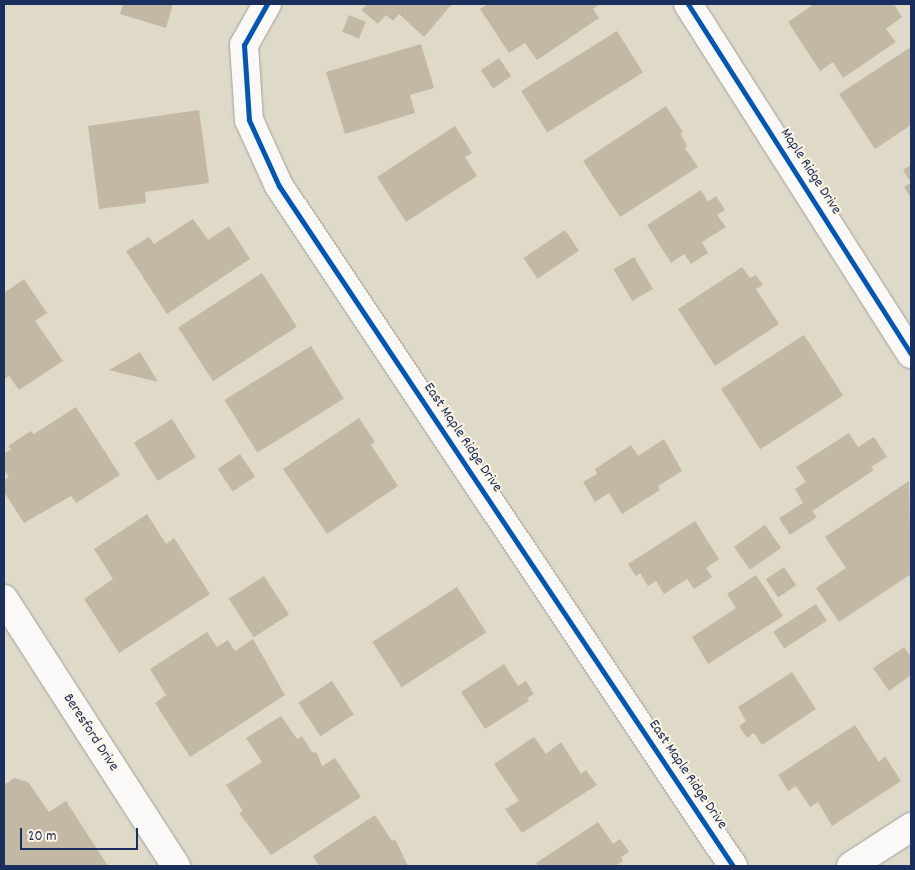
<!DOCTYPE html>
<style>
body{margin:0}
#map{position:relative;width:915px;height:870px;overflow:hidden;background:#dedac7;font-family:Dekko,sans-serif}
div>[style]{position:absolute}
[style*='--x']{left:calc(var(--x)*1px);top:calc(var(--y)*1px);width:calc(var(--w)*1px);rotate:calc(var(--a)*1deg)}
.building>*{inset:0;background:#c3b8a4;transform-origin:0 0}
.roads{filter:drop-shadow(0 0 1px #9fa09a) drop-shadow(0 0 1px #9fa09a)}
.minor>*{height:28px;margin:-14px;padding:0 14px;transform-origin:14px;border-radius:14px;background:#faf9f7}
.cycleway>*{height:5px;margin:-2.5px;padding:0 2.5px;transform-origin:2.5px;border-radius:2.5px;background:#0057b8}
span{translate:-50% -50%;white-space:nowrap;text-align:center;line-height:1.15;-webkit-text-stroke:4px #fcf5e5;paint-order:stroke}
.street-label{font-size:15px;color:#1b2f5e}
.frame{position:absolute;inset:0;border:5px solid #1b2f5e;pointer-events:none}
.scale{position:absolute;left:20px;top:828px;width:118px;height:22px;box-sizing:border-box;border:2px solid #1b2f5e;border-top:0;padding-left:6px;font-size:15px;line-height:18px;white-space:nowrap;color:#1b2f5e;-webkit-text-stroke:4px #fcf5e5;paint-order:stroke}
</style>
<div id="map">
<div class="building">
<div style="clip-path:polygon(123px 4px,173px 4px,166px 28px,120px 14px)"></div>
<div style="clip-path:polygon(367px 4px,452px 4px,424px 37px,399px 14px,393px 21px,386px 15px,378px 24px,361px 10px)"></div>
<div style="clip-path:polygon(488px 4px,600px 4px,593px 9px,599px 18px,537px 60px,525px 43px,509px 53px,480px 9px)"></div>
<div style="clip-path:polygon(814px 4px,894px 4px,902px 17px,886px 29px,896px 42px,843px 78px,833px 62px,820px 71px,788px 22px)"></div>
<div style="left:349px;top:15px;width:18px;height:18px;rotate:22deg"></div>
<div style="left:617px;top:31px;width:49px;height:113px;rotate:58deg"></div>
<div style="clip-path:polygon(421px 44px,434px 88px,410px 95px,415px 113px,345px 134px,326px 72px)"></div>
<div style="clip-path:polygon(911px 47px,911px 125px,875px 149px,839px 94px)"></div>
<div style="left:499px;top:58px;width:22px;height:22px;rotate:56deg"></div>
<div style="clip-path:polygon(666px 106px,683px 132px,680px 133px,687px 146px,685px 148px,698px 167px,620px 217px,583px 161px)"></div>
<div style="clip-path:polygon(199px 110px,209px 183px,145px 192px,146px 203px,99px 209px,88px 126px)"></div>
<div style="clip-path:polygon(455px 126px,472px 153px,465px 157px,477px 176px,406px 222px,377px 177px)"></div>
<div style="clip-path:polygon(911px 165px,911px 198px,904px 187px,911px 183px,903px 170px)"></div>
<div style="clip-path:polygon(701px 190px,708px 202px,716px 196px,725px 210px,717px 215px,726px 227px,702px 242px,708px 253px,691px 264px,684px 254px,671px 263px,647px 225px)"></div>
<div style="clip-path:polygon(193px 219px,208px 240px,229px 226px,250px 259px,167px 314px,126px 251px,149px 237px,154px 244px)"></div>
<div style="left:565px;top:230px;width:25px;height:50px;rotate:56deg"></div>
<div style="left:634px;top:257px;width:37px;height:24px;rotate:59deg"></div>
<div style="clip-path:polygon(742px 267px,750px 278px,756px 275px,763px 285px,756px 289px,779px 324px,715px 366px,678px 309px)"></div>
<div style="left:262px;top:273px;width:64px;height:100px;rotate:57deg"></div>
<div style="clip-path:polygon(24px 279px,47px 313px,35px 321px,63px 361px,19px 390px,9px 376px,4px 379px,4px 293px)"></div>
<div style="left:804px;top:335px;width:72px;height:99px;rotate:57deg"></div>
<div style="left:311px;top:346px;width:62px;height:102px;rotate:58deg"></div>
<div style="clip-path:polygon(140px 352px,158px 382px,109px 370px)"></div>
<div style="clip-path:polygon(76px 407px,120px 475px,76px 503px,71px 496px,24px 523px,4px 492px,4px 480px,9px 477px,4px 469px,4px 454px,11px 449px,8px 446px,31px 431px,34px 434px)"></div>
<div style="clip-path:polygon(359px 418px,375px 442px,371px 445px,398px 486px,327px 534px,283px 469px)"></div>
<div style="left:172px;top:419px;width:45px;height:45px;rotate:58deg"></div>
<div style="clip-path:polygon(849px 433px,858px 447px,874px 437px,887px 457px,871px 467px,874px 470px,812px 511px,817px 517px,790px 535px,779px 518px,803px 503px,795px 489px,806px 482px,796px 467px)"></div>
<div style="clip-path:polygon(664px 439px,682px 471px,658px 486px,660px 490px,622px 514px,609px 493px,595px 502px,583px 482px,597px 474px,595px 469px,631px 445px,638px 456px)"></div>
<div style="left:240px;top:454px;width:27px;height:27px;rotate:56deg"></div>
<div style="clip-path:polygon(909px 481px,911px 574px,839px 622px,816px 588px,846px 568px,825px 537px)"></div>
<div style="clip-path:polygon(147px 514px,166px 544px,174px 538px,210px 594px,119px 653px,84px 599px,113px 579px,94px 549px)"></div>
<div style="clip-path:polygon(695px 521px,719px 559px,706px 568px,712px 577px,694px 589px,687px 579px,664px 594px,656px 581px,648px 586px,640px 573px,636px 576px,628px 564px)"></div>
<div style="left:765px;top:525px;width:28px;height:38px;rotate:55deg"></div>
<div style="left:784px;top:567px;width:22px;height:22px;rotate:56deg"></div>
<div style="clip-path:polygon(756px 575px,783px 616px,708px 664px,692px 637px,736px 608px,727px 594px)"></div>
<div style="left:264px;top:576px;width:46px;height:42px;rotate:57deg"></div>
<div style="left:457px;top:587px;width:54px;height:101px;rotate:57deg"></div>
<div style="left:816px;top:604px;width:20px;height:51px;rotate:57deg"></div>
<div style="clip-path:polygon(207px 632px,217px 647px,228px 640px,235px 651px,253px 639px,285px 695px,190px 757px,155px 703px,166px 695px,150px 669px)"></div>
<div style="clip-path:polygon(904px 647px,911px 657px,911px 675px,889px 691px,873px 668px)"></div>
<div style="clip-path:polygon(504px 664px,518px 686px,526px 681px,534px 694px,527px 698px,529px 701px,485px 729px,461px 692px)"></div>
<div style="clip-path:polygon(792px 672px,816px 709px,762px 745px,754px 733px,747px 738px,739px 726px,746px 721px,738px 707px)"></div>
<div style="left:332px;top:681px;width:40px;height:40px;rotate:57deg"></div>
<div style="clip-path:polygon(281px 716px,297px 739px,302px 736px,312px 752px,317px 753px,322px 766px,335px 758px,361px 797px,271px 855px,239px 813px,243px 811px,226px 785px,262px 762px,246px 738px)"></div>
<div style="clip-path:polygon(855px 725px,879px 762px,885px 756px,901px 781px,832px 826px,818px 802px,810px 807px,796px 786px,788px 791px,778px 775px)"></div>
<div style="clip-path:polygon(534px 737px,546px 754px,561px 742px,581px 774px,586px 770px,597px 785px,522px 833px,505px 809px,519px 801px,494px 764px)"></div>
<div style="clip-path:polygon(14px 778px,28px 782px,49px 812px,66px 801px,108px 866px,4px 866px,4px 785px)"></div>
<div style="clip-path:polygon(375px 815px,392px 841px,395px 839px,408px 866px,319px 866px,313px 856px)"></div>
<div style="clip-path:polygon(598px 822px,613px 844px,620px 839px,629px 852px,621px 857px,623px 861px,615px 866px,538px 866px,536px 863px)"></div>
</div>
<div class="roads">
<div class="minor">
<div style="--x:267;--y:4;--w:47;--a:119.3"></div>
<div style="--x:244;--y:45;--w:75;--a:86.2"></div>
<div style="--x:249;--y:120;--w:72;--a:65.6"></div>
<div style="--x:279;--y:186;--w:818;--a:56.27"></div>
<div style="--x:688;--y:4;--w:415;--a:57.5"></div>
<div style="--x:4;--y:599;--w:318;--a:57.2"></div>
<div style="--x:851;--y:866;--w:72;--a:-33"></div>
</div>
</div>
<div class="cycleway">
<div style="--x:267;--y:4;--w:47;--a:119.3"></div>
<div style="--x:244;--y:45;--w:75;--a:86.2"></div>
<div style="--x:249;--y:120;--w:72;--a:65.6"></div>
<div style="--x:279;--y:186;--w:818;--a:56.27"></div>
<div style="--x:688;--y:4;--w:415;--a:57.5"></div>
</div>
<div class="street-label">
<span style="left:810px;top:172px;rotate:57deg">Maple Ridge Drive</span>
<span style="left:462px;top:438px;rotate:56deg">East Maple Ridge Drive</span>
<span style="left:90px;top:733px;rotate:57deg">Beresford Drive</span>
<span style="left:687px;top:775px;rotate:56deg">East Maple Ridge Drive</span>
</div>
<div class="frame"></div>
<div class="scale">20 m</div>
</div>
